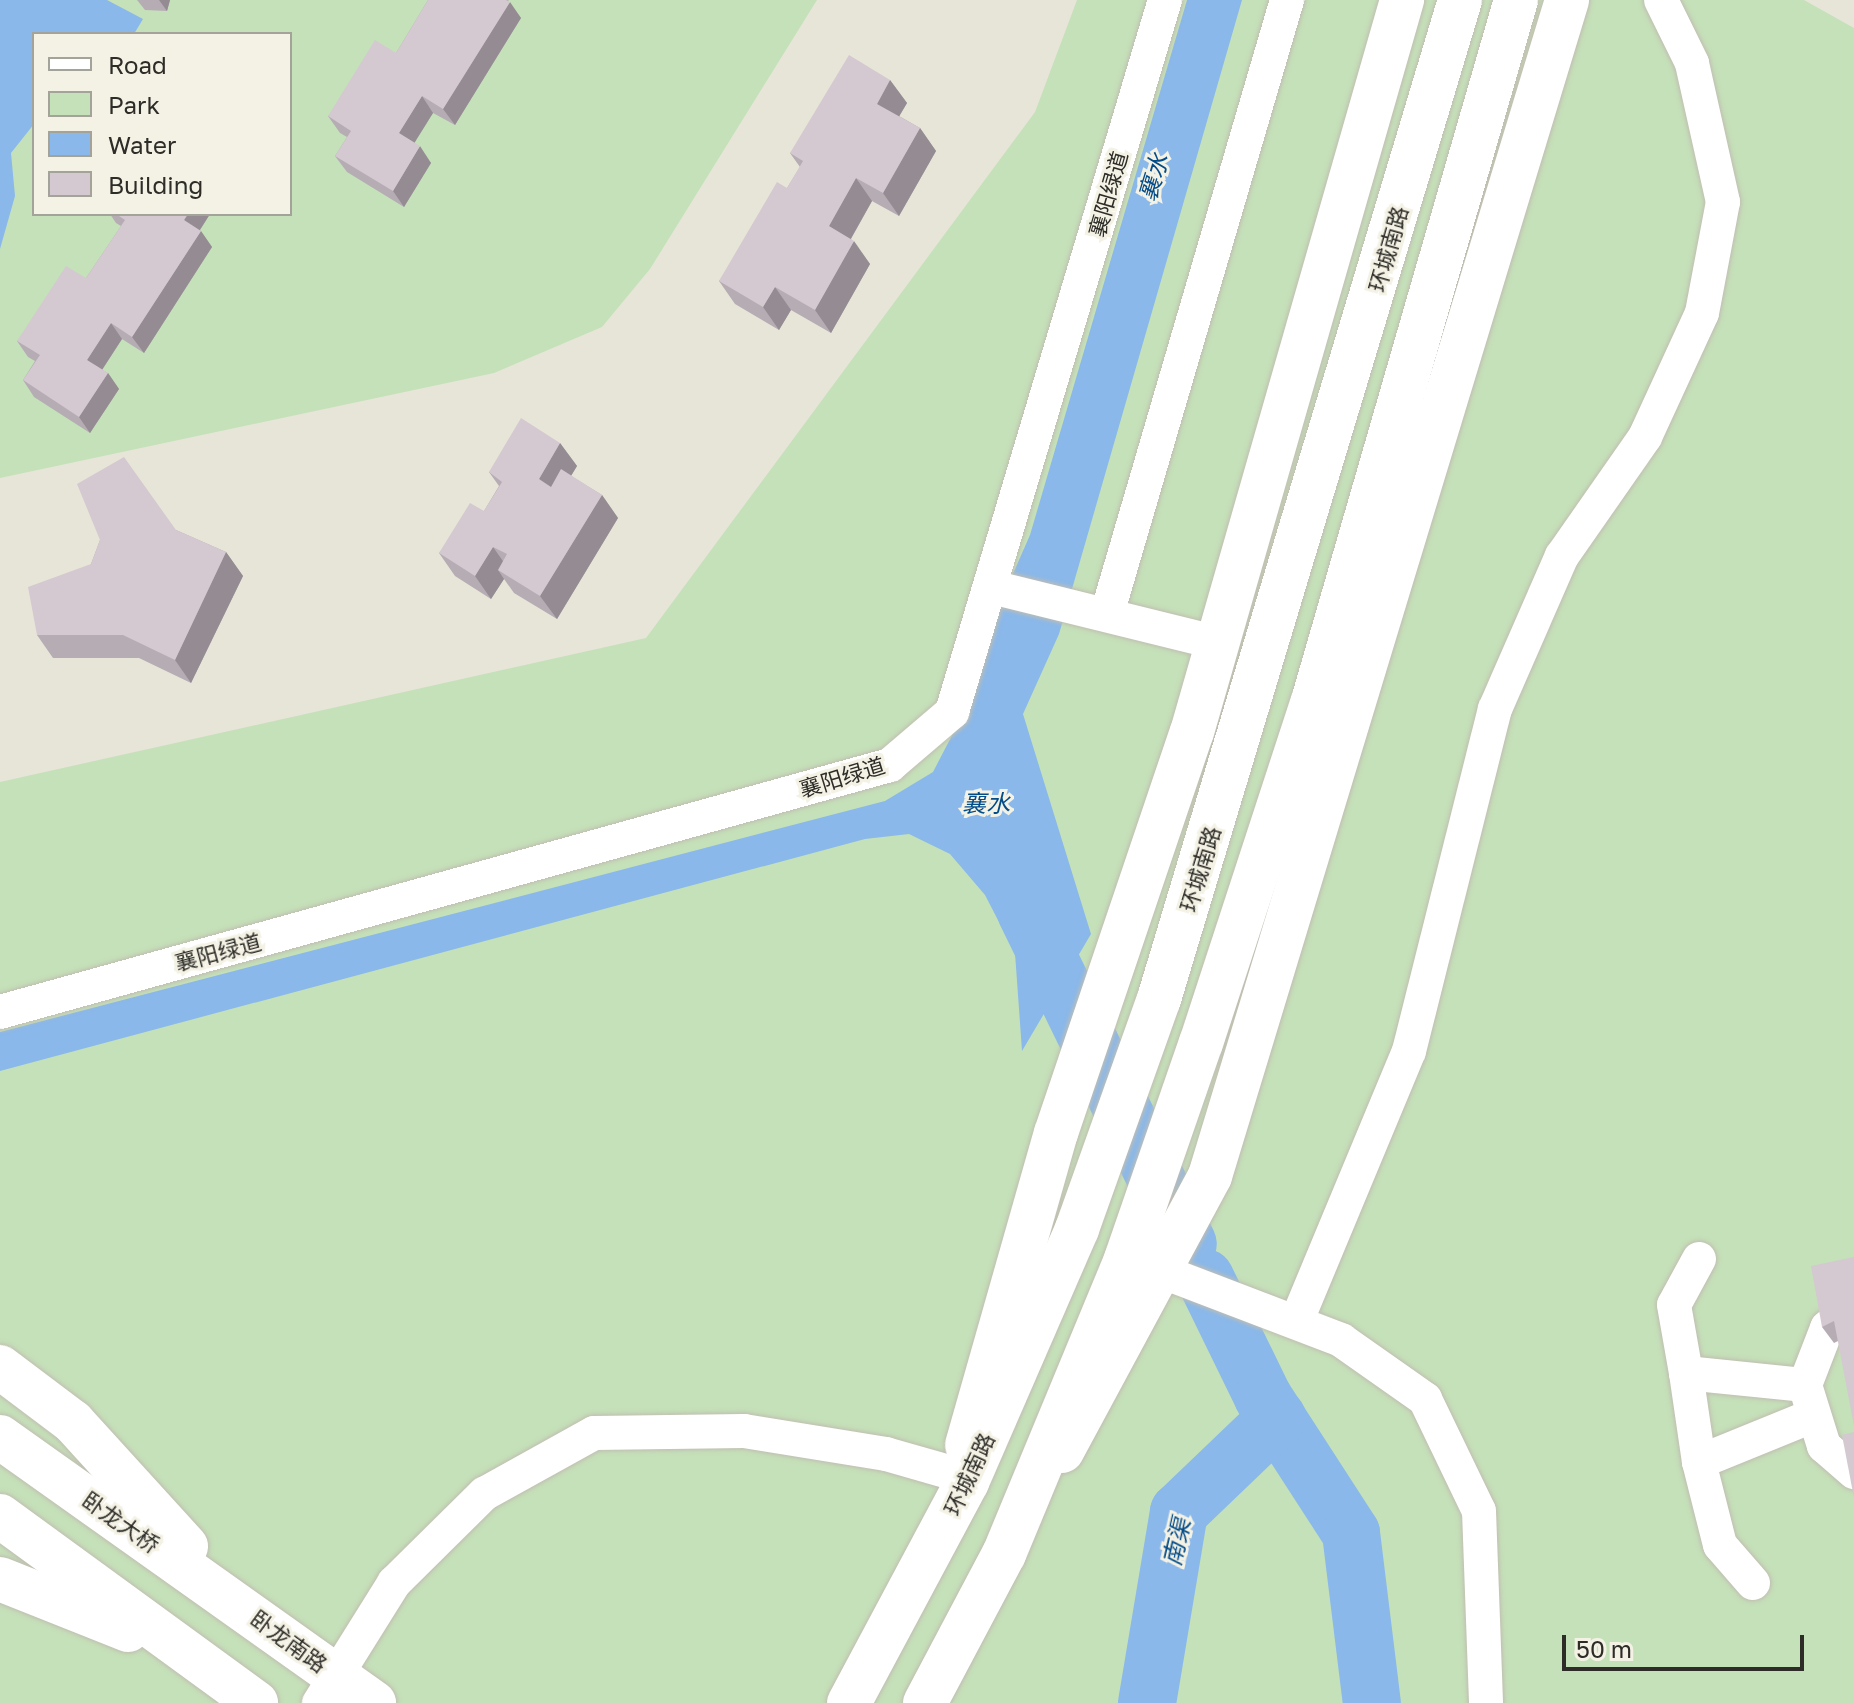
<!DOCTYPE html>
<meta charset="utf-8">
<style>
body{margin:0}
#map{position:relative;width:1854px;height:1703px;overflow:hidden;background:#e7e5d8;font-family:"Golos Text","Noto Sans SC",sans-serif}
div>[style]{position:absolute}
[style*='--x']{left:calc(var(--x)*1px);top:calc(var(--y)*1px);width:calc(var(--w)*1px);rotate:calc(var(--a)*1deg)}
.green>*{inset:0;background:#c5e1b9}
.water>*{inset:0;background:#8ab8ea}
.river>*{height:58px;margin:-29px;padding:0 29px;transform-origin:29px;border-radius:29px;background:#8ab8ea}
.roads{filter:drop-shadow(0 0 2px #c0beb1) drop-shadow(0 0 2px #c0beb1)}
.street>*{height:34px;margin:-17px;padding:0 17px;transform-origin:17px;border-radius:17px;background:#fff}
.secondary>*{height:44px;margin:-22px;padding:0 22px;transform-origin:22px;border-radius:22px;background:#fff}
.highway>*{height:44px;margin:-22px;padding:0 22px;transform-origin:22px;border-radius:22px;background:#fff}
.wall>*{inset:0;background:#b6acb4}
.shaded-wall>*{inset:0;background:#948c92}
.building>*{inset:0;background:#d4c8d1}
span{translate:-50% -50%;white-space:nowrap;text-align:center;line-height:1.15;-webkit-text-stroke:6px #f4f2e5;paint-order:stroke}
.street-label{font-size:22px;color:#2d2c27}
.water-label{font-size:24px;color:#044c88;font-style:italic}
.legend{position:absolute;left:32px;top:32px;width:260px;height:184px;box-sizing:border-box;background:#f4f2e5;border:2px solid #a4a399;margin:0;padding:10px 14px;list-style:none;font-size:24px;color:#2d2c27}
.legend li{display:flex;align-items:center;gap:16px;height:40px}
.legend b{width:40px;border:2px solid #a4a399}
.scale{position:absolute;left:1562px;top:1635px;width:242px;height:36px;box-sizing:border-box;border:4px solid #2d2c27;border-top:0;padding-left:10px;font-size:24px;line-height:28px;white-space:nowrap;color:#2d2c27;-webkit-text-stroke:6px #f4f2e5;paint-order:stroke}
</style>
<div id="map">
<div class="green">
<div style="clip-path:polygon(evenodd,0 0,817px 0,650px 269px,602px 327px,494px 373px,0 478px,0 0,34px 34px,290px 34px,290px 214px,34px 214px,34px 34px)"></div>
<div style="clip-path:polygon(1077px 0,1804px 0,1854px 28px,1854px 1703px,0 1703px,0 782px,646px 638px,1035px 112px)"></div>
</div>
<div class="water">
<div style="clip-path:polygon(0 0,107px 0,143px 19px,134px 34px,34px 34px,34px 124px,11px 153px,15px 196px,0 249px)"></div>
<div style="clip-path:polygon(1187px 0,1242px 0,1059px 634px,1023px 714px,1091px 934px,1022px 1051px,1015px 953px,985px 895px,950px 854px,909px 834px,865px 839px,0 1071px,0 1032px,885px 801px,933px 772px,974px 693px,997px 610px,1030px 535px)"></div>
</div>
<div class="river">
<div style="--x:1026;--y:912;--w:369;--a:64"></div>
<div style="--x:1205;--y:1278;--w:132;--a:64"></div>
<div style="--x:1263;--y:1397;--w:162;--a:57.1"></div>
<div style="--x:1351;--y:1533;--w:171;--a:83"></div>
<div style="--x:1147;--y:1703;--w:194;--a:-80.5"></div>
<div style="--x:1179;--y:1512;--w:136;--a:-43.8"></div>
</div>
<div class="roads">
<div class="street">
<div style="--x:992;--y:587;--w:233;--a:13.9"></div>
<div style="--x:1107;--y:614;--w:640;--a:-73.66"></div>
<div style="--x:0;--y:1012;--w:924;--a:-15.51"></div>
<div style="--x:890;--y:765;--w:82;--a:-40.5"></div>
<div style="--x:952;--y:712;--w:743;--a:-73.35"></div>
<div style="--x:1699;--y:1259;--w:52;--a:118.5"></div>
<div style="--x:1674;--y:1305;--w:69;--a:80"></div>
<div style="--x:1686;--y:1373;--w:120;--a:5.8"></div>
<div style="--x:1163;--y:1272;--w:191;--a:20.9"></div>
<div style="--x:1341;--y:1340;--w:103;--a:35.1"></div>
<div style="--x:1425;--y:1399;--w:124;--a:64.3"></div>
<div style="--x:1479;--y:1511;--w:192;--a:87.9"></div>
<div style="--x:1854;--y:1305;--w:35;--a:140"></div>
<div style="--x:1827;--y:1328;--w:61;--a:111.1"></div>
<div style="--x:1805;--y:1385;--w:64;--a:72.7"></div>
<div style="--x:1824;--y:1446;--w:40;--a:41"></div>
<div style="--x:1297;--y:1320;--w:291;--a:-67.4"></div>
<div style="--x:1409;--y:1051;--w:353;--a:-75.9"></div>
<div style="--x:1495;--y:709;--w:167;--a:-66.4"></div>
<div style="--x:1562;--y:556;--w:145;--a:-55.1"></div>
<div style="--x:1645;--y:437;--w:136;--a:-65.3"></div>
<div style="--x:1702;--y:313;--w:113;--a:-79.3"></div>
<div style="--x:1723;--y:202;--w:142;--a:-102.6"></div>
<div style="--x:1692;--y:63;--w:70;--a:-116.2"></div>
<div style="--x:1686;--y:1373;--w:90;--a:81.7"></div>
<div style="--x:1753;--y:1583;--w:50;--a:-131"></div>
<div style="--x:1720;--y:1545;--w:86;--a:-104.2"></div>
<div style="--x:1699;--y:1462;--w:120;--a:-22.1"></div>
<div style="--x:319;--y:1703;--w:142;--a:-58"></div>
<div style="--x:394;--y:1583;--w:127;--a:-44.7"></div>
<div style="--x:484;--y:1494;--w:126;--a:-29"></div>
<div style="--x:594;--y:1433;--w:150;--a:-0.8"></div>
<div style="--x:744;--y:1431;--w:144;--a:9.2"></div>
<div style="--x:886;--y:1454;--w:76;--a:16"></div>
</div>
<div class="secondary">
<div style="--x:967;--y:1445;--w:324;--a:-74.1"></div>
<div style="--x:1056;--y:1133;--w:423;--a:-71.3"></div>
<div style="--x:1192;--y:732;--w:762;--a:-73.99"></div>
<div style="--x:1062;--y:1451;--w:312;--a:-61.7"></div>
<div style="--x:1210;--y:1176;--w:1229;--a:-73.11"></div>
</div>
<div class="highway">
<div style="--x:0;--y:1367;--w:91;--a:37"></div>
<div style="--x:73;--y:1422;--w:168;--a:47.7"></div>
<div style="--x:0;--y:1437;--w:459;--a:35.4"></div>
<div style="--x:0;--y:1516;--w:317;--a:36.1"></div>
<div style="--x:0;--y:1579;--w:138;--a:21.7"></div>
<div style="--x:849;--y:1703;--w:251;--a:-61.9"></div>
<div style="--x:967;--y:1482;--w:276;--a:-66.5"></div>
<div style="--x:1077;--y:1229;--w:244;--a:-70.4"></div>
<div style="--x:1159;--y:999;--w:1043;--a:-73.23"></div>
<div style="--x:925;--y:1703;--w:169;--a:-62.1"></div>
<div style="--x:1004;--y:1554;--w:319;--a:-67.5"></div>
<div style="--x:1126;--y:1259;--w:229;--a:-70.9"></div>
<div style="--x:1201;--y:1043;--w:360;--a:-71.9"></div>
<div style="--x:1313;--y:701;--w:730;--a:-73.85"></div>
</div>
</div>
<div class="wall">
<div style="clip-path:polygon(137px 0,170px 0,167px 11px,145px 10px)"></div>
<div style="clip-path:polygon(428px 0,509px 0,508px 1px,521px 18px,455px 125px,433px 113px,414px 143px,431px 163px,404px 207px,347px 172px,335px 156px,347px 137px,340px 133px,328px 116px,396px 53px)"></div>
<div style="clip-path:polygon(890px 80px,907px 103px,899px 116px,920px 128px,936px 151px,899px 216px,872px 201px,851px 239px,870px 264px,831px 333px,791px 310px,779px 330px,735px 304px,719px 281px,787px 188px,800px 167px,790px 153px)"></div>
<div style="clip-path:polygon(110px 214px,210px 214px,200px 230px,212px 247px,144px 353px,122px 339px,102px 370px,108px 373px,119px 389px,90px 433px,34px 397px,23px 380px,35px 361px,28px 357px,17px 341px,86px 278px,121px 226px,116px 223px)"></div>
<div style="clip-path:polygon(560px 443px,577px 466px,571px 476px,602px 495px,618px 518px,557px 619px,514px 593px,504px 579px,491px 599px,455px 576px,439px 553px,484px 511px,499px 486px,489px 472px)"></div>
<div style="clip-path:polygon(176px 530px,226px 552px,243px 576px,191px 683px,139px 658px,53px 658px,37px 635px,91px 564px,100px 540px)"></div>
<div style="clip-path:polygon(1854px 1257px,1838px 1341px,1834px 1343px,1822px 1327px)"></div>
</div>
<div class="shaded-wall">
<div style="clip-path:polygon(159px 0,170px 0,167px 11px)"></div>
<div style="clip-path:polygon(510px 2px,521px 18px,455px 125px,443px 109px)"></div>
<div style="clip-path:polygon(890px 80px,907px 103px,893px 127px,877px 104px)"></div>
<div style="clip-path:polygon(422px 96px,433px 113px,410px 150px,399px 133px)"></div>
<div style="clip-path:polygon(920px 128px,936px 151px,899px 216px,883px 193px)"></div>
<div style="clip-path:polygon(420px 146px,431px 163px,404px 207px,393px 191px)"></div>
<div style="clip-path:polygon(856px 178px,872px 201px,845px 249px,829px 226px)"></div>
<div style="clip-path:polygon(188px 214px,210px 214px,196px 236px,184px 220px)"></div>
<div style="clip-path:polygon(201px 231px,212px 247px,144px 353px,132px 337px)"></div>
<div style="clip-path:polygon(854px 241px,870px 264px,831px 333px,815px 310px)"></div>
<div style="clip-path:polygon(775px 287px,791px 310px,779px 330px,763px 307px)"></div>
<div style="clip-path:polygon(111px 323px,122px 339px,98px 376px,87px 360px)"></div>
<div style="clip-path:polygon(108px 373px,119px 389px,90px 433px,79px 417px)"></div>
<div style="clip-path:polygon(560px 443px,577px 466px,555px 502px,539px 479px)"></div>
<div style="clip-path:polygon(602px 495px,618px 518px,557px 619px,540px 596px)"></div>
<div style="clip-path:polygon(493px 547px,510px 571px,498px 570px,504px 579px,491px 599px,475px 576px)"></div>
<div style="clip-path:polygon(226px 552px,243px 576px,191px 683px,175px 660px)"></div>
</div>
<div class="building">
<div style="clip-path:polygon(428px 0,506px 0,510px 2px,443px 109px,422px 96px,399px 133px,420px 146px,393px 191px,335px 156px,351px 131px,328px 116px,375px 40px,396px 53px)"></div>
<div style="clip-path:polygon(849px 55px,890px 80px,877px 104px,920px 128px,883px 193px,856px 178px,829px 226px,854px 241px,815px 310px,775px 287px,763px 307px,719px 281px,777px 182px,787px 188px,803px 161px,790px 153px)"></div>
<div style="clip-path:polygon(116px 214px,188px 214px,184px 220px,201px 231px,132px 337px,111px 323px,87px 360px,108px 373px,79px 417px,23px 380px,40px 355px,17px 341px,66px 266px,86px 278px,125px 220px)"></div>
<div style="clip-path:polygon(521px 418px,560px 443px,539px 479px,551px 487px,561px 469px,602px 495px,540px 596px,498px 570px,507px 554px,493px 547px,475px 576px,439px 553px,470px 503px,484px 511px,502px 482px,489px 472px)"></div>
<div style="clip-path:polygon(124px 457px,176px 530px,226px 552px,175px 660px,123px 635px,37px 635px,28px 587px,91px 564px,100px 540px,77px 484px)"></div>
<div style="clip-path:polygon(1854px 1257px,1854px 1426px,1834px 1321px,1822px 1327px,1811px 1266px)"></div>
<div style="clip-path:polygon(1854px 1432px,1854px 1498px,1842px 1435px)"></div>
</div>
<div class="street-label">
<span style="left:1108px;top:194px;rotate:-74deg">襄阳绿道</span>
<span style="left:1388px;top:249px;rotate:-74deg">环城南路</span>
<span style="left:842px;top:777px;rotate:-17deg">襄阳绿道</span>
<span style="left:1200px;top:869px;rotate:-73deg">环城南路</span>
<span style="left:218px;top:952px;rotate:-15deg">襄阳绿道</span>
<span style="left:969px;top:1474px;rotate:-65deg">环城南路</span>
<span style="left:121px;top:1522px;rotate:35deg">卧龙大桥</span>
<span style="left:289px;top:1641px;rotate:36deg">卧龙南路</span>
</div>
<div class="water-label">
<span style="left:1153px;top:177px;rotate:-73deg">襄水</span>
<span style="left:986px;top:803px">襄水</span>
<span style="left:1176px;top:1542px;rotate:-77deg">南渠</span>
</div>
<ul class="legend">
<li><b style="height:10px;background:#fff"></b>Road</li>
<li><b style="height:22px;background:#c5e1b9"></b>Park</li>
<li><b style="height:22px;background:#8ab8ea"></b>Water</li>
<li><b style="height:22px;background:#d4c8d1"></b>Building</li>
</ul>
<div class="scale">50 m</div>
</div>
